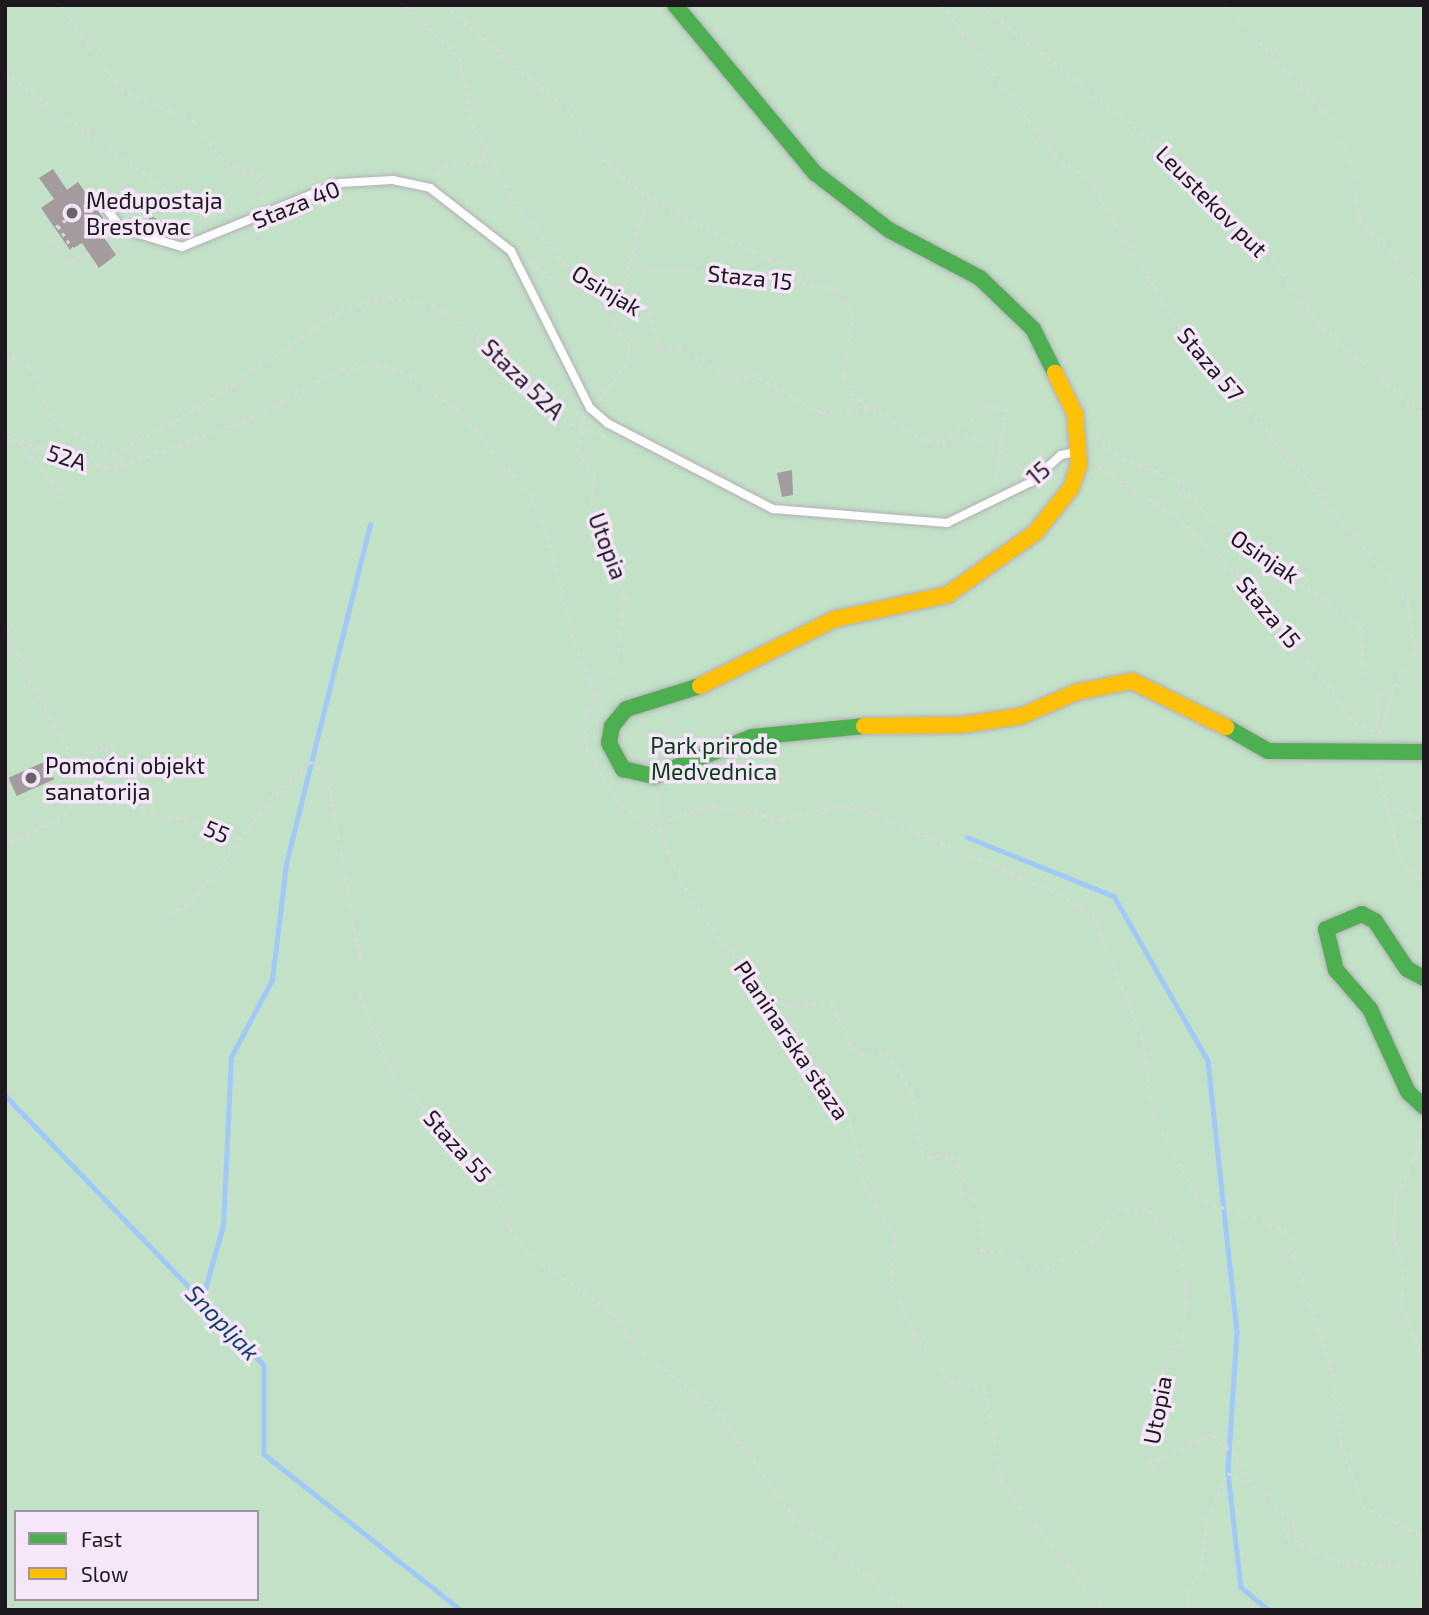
<!DOCTYPE html>
<meta charset="utf-8">
<style>
body{margin:0}
#map{position:relative;width:1429px;height:1615px;overflow:hidden;background:#f3eaf5;font-family:"Exo 2",sans-serif}
div>[style]{position:absolute}
[style*='--x']{left:calc(var(--x)*1px);top:calc(var(--y)*1px);width:calc(var(--w)*1px);rotate:calc(var(--a)*1deg)}
.green>*{inset:0;background:#c2e1c7}
.stream>*{height:4.5px;margin:-2.25px;padding:0 2.25px;transform-origin:2.25px;border-radius:2.25px;background:#a0c9f8}
.building>*{inset:0;background:#a39b9e;transform-origin:0 0}
.path>*{height:2.5px;margin-top:-1.25px;transform-origin:0;background:repeating-linear-gradient(90deg,#dad7da 0 3.5px,transparent 0 8.5px)}
.roads{filter:drop-shadow(0 0 2px #b5afb7) drop-shadow(0 0 2px #b5afb7)}
.lane>*{height:8px;margin:-4px;padding:0 4px;transform-origin:4px;border-radius:4px;background:#fdfcfe}
.fast>*{height:16px;margin:-8px;padding:0 8px;transform-origin:8px;border-radius:8px;background:#4caf50}
.slow>*{height:16px;margin:-8px;padding:0 8px;transform-origin:8px;border-radius:8px;background:#ffc107}
.dots>*{width:19px;height:19px;translate:-50% -50%;box-sizing:border-box;border:4px solid #f6e6f9;border-radius:50%}
span{translate:-50% -50%;white-space:nowrap;text-align:center;line-height:1.15;-webkit-text-stroke:7px #f6e6f9;paint-order:stroke}
.poi-label{font-size:23px;color:#1e181f}
.left{translate:0 -50%;text-align:left}
.street-label{font-size:23px;color:#1e181f}
.park-label{font-size:23px;color:#083d16}
.water-label{font-size:24px;color:#134169;font-style:italic}
.frame{position:absolute;inset:0;border:7px solid #1e181f;pointer-events:none}
.legend{position:absolute;left:14px;top:1510px;width:245px;height:91px;box-sizing:border-box;background:#f6e6f9;border:2px solid #a094a2;margin:0;padding:9px 12px;list-style:none;font-size:21px;color:#1e181f}
.legend li{display:flex;align-items:center;gap:14px;height:35px}
.legend b{width:35px;border:2px solid #a094a2}
</style>
<div id="map">
<div class="green">
<div style="clip-path:polygon(evenodd,5px 5px,1424px 5px,1424px 1610px,5px 1610px,5px 5px,16px 1512px,257px 1512px,257px 1599px,16px 1599px,16px 1512px)"></div>
</div>
<div class="stream">
<div style="--x:967;--y:837;--w:158;--a:21.9"></div>
<div style="--x:1114;--y:896;--w:190;--a:60.3"></div>
<div style="--x:1208;--y:1061;--w:273;--a:83.9"></div>
<div style="--x:1237;--y:1332;--w:141;--a:93.7"></div>
<div style="--x:1228;--y:1473;--w:115;--a:83.5"></div>
<div style="--x:1241;--y:1587;--w:35;--a:40"></div>
<div style="--x:5;--y:1095;--w:374;--a:46.2"></div>
<div style="--x:264;--y:1365;--w:89;--a:90"></div>
<div style="--x:264;--y:1454;--w:251;--a:38.4"></div>
<div style="--x:202;--y:1300;--w:77;--a:-74.2"></div>
<div style="--x:223;--y:1226;--w:169;--a:-87.3"></div>
<div style="--x:231;--y:1057;--w:87;--a:-62"></div>
<div style="--x:272;--y:980;--w:117;--a:-83.1"></div>
<div style="--x:286;--y:864;--w:350;--a:-76.1"></div>
</div>
<div class="building">
<div style="clip-path:polygon(53px 169px,67px 190px,78px 182px,103px 218px,95px 224px,116px 255px,99px 268px,82px 243px,70px 250px,41px 208px,54px 199px,39px 178px)"></div>
<div style="left:150px;top:216px;width:13px;height:14px;rotate:23deg"></div>
<div style="clip-path:polygon(792px 470px,793px 495px,782px 497px,777px 473px)"></div>
<div style="left:46px;top:761px;width:20px;height:41px;rotate:66deg"></div>
</div>
<div class="path">
<div style="--x:61;--y:5;--w:103;--a:54.5"></div>
<div style="--x:121;--y:89;--w:80;--a:24.3"></div>
<div style="--x:194;--y:122;--w:52;--a:52"></div>
<div style="--x:226;--y:163;--w:41;--a:21.5"></div>
<div style="--x:264;--y:178;--w:24;--a:92"></div>
<div style="--x:405;--y:5;--w:76;--a:43.9"></div>
<div style="--x:460;--y:58;--w:66;--a:79.5"></div>
<div style="--x:472;--y:123;--w:28;--a:60"></div>
<div style="--x:486;--y:147;--w:16;--a:105"></div>
<div style="--x:482;--y:162;--w:37;--a:174"></div>
<div style="--x:445;--y:166;--w:16;--a:128"></div>
<div style="--x:444;--y:5;--w:167;--a:40.4"></div>
<div style="--x:571;--y:113;--w:47;--a:58"></div>
<div style="--x:596;--y:153;--w:67;--a:40.8"></div>
<div style="--x:647;--y:197;--w:187;--a:27"></div>
<div style="--x:942;--y:5;--w:189;--a:53.2"></div>
<div style="--x:1055;--y:156;--w:42;--a:34.4"></div>
<div style="--x:1090;--y:180;--w:161;--a:59"></div>
<div style="--x:1173;--y:318;--w:367;--a:50.2"></div>
<div style="--x:1408;--y:600;--w:55;--a:82.7"></div>
<div style="--x:1415;--y:655;--w:40;--a:124"></div>
<div style="--x:1393;--y:688;--w:47;--a:106.1"></div>
<div style="--x:981;--y:5;--w:248;--a:38.4"></div>
<div style="--x:1175;--y:159;--w:115;--a:44.3"></div>
<div style="--x:1257;--y:239;--w:102;--a:54.1"></div>
<div style="--x:1317;--y:322;--w:142;--a:41.3"></div>
<div style="--x:1225;--y:5;--w:155;--a:46.8"></div>
<div style="--x:1331;--y:118;--w:44;--a:64.6"></div>
<div style="--x:1350;--y:158;--w:62;--a:80.7"></div>
<div style="--x:1360;--y:219;--w:94;--a:47.2"></div>
<div style="--x:5;--y:73;--w:234;--a:35.8"></div>
<div style="--x:195;--y:210;--w:28;--a:18"></div>
<div style="--x:486;--y:147;--w:54;--a:63.4"></div>
<div style="--x:510;--y:195;--w:90;--a:51.7"></div>
<div style="--x:566;--y:266;--w:95;--a:29.5"></div>
<div style="--x:649;--y:313;--w:39;--a:73"></div>
<div style="--x:660;--y:350;--w:20;--a:-3"></div>
<div style="--x:680;--y:349;--w:64;--a:29"></div>
<div style="--x:736;--y:380;--w:17;--a:-21"></div>
<div style="--x:752;--y:374;--w:80;--a:29.1"></div>
<div style="--x:822;--y:413;--w:48;--a:-5.9"></div>
<div style="--x:58;--y:226;--w:38;--a:57"></div>
<div style="--x:106;--y:240;--w:9;--a:-36"></div>
<div style="--x:88;--y:253;--w:24;--a:152"></div>
<div style="--x:67;--y:264;--w:37;--a:-119"></div>
<div style="--x:49;--y:232;--w:53;--a:-35.8"></div>
<div style="--x:529;--y:261;--w:40;--a:37"></div>
<div style="--x:561;--y:285;--w:27;--a:15"></div>
<div style="--x:587;--y:292;--w:37;--a:-9"></div>
<div style="--x:624;--y:286;--w:90;--a:-75.8"></div>
<div style="--x:631;--y:271;--w:70;--a:0"></div>
<div style="--x:701;--y:271;--w:132;--a:7.4"></div>
<div style="--x:832;--y:288;--w:33;--a:50"></div>
<div style="--x:853;--y:313;--w:65;--a:98"></div>
<div style="--x:844;--y:377;--w:19;--a:65"></div>
<div style="--x:852;--y:394;--w:33;--a:35"></div>
<div style="--x:879;--y:413;--w:56;--a:30.3"></div>
<div style="--x:927;--y:441;--w:16;--a:4"></div>
<div style="--x:943;--y:442;--w:58;--a:-38.7"></div>
<div style="--x:988;--y:406;--w:18;--a:9"></div>
<div style="--x:1006;--y:409;--w:77;--a:97.5"></div>
<div style="--x:5;--y:352;--w:30;--a:30"></div>
<div style="--x:31;--y:367;--w:57;--a:67.5"></div>
<div style="--x:53;--y:420;--w:77;--a:28.9"></div>
<div style="--x:598;--y:400;--w:48;--a:-51"></div>
<div style="--x:628;--y:363;--w:14;--a:-86"></div>
<div style="--x:629;--y:349;--w:34;--a:-120"></div>
<div style="--x:612;--y:320;--w:30;--a:-90"></div>
<div style="--x:584;--y:414;--w:37;--a:99"></div>
<div style="--x:578;--y:451;--w:29;--a:55"></div>
<div style="--x:595;--y:475;--w:27;--a:98"></div>
<div style="--x:591;--y:502;--w:101;--a:70.3"></div>
<div style="--x:625;--y:597;--w:59;--a:96.8"></div>
<div style="--x:618;--y:656;--w:73;--a:117.6"></div>
<div style="--x:584;--y:721;--w:28;--a:84"></div>
<div style="--x:587;--y:749;--w:67;--a:58.4"></div>
<div style="--x:622;--y:806;--w:44;--a:31.2"></div>
<div style="--x:1097;--y:434;--w:27;--a:48"></div>
<div style="--x:1115;--y:454;--w:68;--a:23.5"></div>
<div style="--x:1177;--y:481;--w:59;--a:47.7"></div>
<div style="--x:1217;--y:525;--w:176;--a:35"></div>
<div style="--x:1361;--y:626;--w:37;--a:87"></div>
<div style="--x:1363;--y:663;--w:38;--a:65"></div>
<div style="--x:1379;--y:698;--w:34;--a:93"></div>
<div style="--x:956;--y:436;--w:45;--a:7.6"></div>
<div style="--x:5;--y:437;--w:105;--a:17.2"></div>
<div style="--x:105;--y:468;--w:17;--a:-10"></div>
<div style="--x:122;--y:465;--w:8;--a:-104"></div>
<div style="--x:19;--y:442;--w:71;--a:50.7"></div>
<div style="--x:120;--y:457;--w:16;--a:-52"></div>
<div style="--x:130;--y:444;--w:83;--a:-28.1"></div>
<div style="--x:203;--y:405;--w:168;--a:-34.5"></div>
<div style="--x:341;--y:310;--w:51;--a:-14.9"></div>
<div style="--x:390;--y:297;--w:57;--a:13.1"></div>
<div style="--x:446;--y:310;--w:161;--a:43.2"></div>
<div style="--x:563;--y:420;--w:47;--a:21.1"></div>
<div style="--x:122;--y:465;--w:127;--a:-19.7"></div>
<div style="--x:242;--y:422;--w:114;--a:-28.4"></div>
<div style="--x:342;--y:368;--w:42;--a:-2.7"></div>
<div style="--x:384;--y:366;--w:25;--a:18"></div>
<div style="--x:408;--y:374;--w:62;--a:35.8"></div>
<div style="--x:458;--y:410;--w:113;--a:49.3"></div>
<div style="--x:532;--y:496;--w:35;--a:66"></div>
<div style="--x:546;--y:528;--w:121;--a:76.1"></div>
<div style="--x:575;--y:645;--w:70;--a:68.2"></div>
<div style="--x:1098;--y:466;--w:99;--a:33"></div>
<div style="--x:1181;--y:520;--w:69;--a:43.8"></div>
<div style="--x:1231;--y:568;--w:153;--a:50.1"></div>
<div style="--x:1329;--y:685;--w:38;--a:60"></div>
<div style="--x:1348;--y:718;--w:30;--a:28"></div>
<div style="--x:5;--y:622;--w:62;--a:68.4"></div>
<div style="--x:28;--y:680;--w:102;--a:59.9"></div>
<div style="--x:79;--y:768;--w:30;--a:96"></div>
<div style="--x:76;--y:798;--w:26;--a:127"></div>
<div style="--x:60;--y:819;--w:60;--a:155.6"></div>
<div style="--x:79;--y:768;--w:33;--a:-51"></div>
<div style="--x:100;--y:742;--w:35;--a:45"></div>
<div style="--x:125;--y:767;--w:48;--a:67.8"></div>
<div style="--x:143;--y:811;--w:72;--a:12.1"></div>
<div style="--x:213;--y:826;--w:30;--a:27"></div>
<div style="--x:1378;--y:769;--w:91;--a:76"></div>
<div style="--x:1400;--y:857;--w:40;--a:53"></div>
<div style="--x:656;--y:793;--w:40;--a:82.9"></div>
<div style="--x:661;--y:833;--w:67;--a:66.1"></div>
<div style="--x:688;--y:894;--w:274;--a:54.2"></div>
<div style="--x:848;--y:1116;--w:75;--a:76.1"></div>
<div style="--x:866;--y:1189;--w:55;--a:58.3"></div>
<div style="--x:895;--y:1236;--w:49;--a:93.5"></div>
<div style="--x:892;--y:1285;--w:55;--a:66.3"></div>
<div style="--x:914;--y:1335;--w:58;--a:51.3"></div>
<div style="--x:950;--y:1380;--w:36;--a:14"></div>
<div style="--x:985;--y:1389;--w:98;--a:79.4"></div>
<div style="--x:1003;--y:1485;--w:161;--a:50.8"></div>
<div style="--x:1392;--y:807;--w:35;--a:24"></div>
<div style="--x:659;--y:822;--w:55;--a:-16.8"></div>
<div style="--x:712;--y:806;--w:71;--a:10.5"></div>
<div style="--x:782;--y:819;--w:57;--a:-13.3"></div>
<div style="--x:837;--y:806;--w:25;--a:5"></div>
<div style="--x:862;--y:808;--w:206;--a:23.5"></div>
<div style="--x:1051;--y:890;--w:49;--a:31.8"></div>
<div style="--x:1093;--y:916;--w:130;--a:67.8"></div>
<div style="--x:1142;--y:1036;--w:83;--a:81.7"></div>
<div style="--x:1154;--y:1118;--w:91;--a:61.7"></div>
<div style="--x:1197;--y:1198;--w:95;--a:19.8"></div>
<div style="--x:1286;--y:1230;--w:151;--a:71.8"></div>
<div style="--x:1333;--y:1373;--w:71;--a:83.6"></div>
<div style="--x:1341;--y:1444;--w:67;--a:70.8"></div>
<div style="--x:1363;--y:1507;--w:68;--a:26.2"></div>
<div style="--x:161;--y:917;--w:34;--a:-26"></div>
<div style="--x:192;--y:902;--w:128;--a:-52.6"></div>
<div style="--x:270;--y:800;--w:57;--a:-43.6"></div>
<div style="--x:311;--y:761;--w:31;--a:54"></div>
<div style="--x:329;--y:786;--w:174;--a:79.7"></div>
<div style="--x:360;--y:957;--w:38;--a:90"></div>
<div style="--x:360;--y:995;--w:87;--a:67.6"></div>
<div style="--x:393;--y:1075;--w:147;--a:46.7"></div>
<div style="--x:494;--y:1182;--w:50;--a:71.2"></div>
<div style="--x:510;--y:1229;--w:31;--a:54"></div>
<div style="--x:528;--y:1254;--w:106;--a:34.6"></div>
<div style="--x:615;--y:1314;--w:40;--a:57.1"></div>
<div style="--x:637;--y:1348;--w:104;--a:38"></div>
<div style="--x:719;--y:1412;--w:126;--a:54.7"></div>
<div style="--x:792;--y:1515;--w:151;--a:39.1"></div>
<div style="--x:765;--y:999;--w:23;--a:15"></div>
<div style="--x:787;--y:1005;--w:45;--a:-2.5"></div>
<div style="--x:832;--y:1003;--w:48;--a:65.6"></div>
<div style="--x:852;--y:1047;--w:13;--a:39"></div>
<div style="--x:862;--y:1055;--w:25;--a:-5"></div>
<div style="--x:887;--y:1053;--w:48;--a:57"></div>
<div style="--x:913;--y:1093;--w:58;--a:82"></div>
<div style="--x:921;--y:1150;--w:11;--a:41"></div>
<div style="--x:929;--y:1157;--w:22;--a:-3"></div>
<div style="--x:951;--y:1156;--w:13;--a:48"></div>
<div style="--x:960;--y:1166;--w:28;--a:88"></div>
<div style="--x:961;--y:1194;--w:15;--a:20"></div>
<div style="--x:975;--y:1199;--w:18;--a:63"></div>
<div style="--x:983;--y:1215;--w:37;--a:92"></div>
<div style="--x:982;--y:1252;--w:20;--a:0"></div>
<div style="--x:1002;--y:1252;--w:42;--a:31.4"></div>
<div style="--x:1038;--y:1274;--w:62;--a:-31.1"></div>
<div style="--x:1091;--y:1242;--w:42;--a:-51.8"></div>
<div style="--x:1117;--y:1209;--w:32;--a:2"></div>
<div style="--x:1149;--y:1210;--w:46;--a:51.1"></div>
<div style="--x:1178;--y:1246;--w:37;--a:77"></div>
<div style="--x:1186;--y:1282;--w:54;--a:92.1"></div>
<div style="--x:1184;--y:1336;--w:32;--a:124"></div>
<div style="--x:1166;--y:1363;--w:67;--a:104.7"></div>
<div style="--x:1149;--y:1428;--w:33;--a:88"></div>
<div style="--x:1150;--y:1461;--w:9;--a:69"></div>
<div style="--x:1153;--y:1469;--w:10;--a:-66"></div>
<div style="--x:1157;--y:1460;--w:61;--a:-23.2"></div>
<div style="--x:1213;--y:1436;--w:31;--a:40"></div>
<div style="--x:1237;--y:1456;--w:36;--a:62"></div>
<div style="--x:1422;--y:1124;--w:38;--a:102"></div>
<div style="--x:1414;--y:1161;--w:41;--a:117.8"></div>
<div style="--x:1395;--y:1197;--w:38;--a:92"></div>
<div style="--x:1394;--y:1235;--w:34;--a:75"></div>
<div style="--x:1403;--y:1268;--w:40;--a:91.4"></div>
<div style="--x:1402;--y:1308;--w:54;--a:68.2"></div>
<div style="--x:1187;--y:1610;--w:18;--a:-90"></div>
<div style="--x:1187;--y:1592;--w:28;--a:-60"></div>
<div style="--x:1201;--y:1568;--w:49;--a:-83"></div>
<div style="--x:1207;--y:1519;--w:51;--a:-65.5"></div>
<div style="--x:1228;--y:1473;--w:42;--a:30.3"></div>
<div style="--x:1264;--y:1494;--w:49;--a:47.5"></div>
<div style="--x:1297;--y:1530;--w:13;--a:151"></div>
<div style="--x:1286;--y:1536;--w:57;--a:26.1"></div>
<div style="--x:1337;--y:1561;--w:87;--a:4.6"></div>
</div>
<div class="roads">
<div class="lane">
<div style="--x:103;--y:204;--w:31;--a:53"></div>
<div style="--x:122;--y:229;--w:63;--a:16.7"></div>
<div style="--x:182;--y:247;--w:170;--a:-22.1"></div>
<div style="--x:340;--y:183;--w:53;--a:-3.2"></div>
<div style="--x:393;--y:180;--w:38;--a:12"></div>
<div style="--x:430;--y:188;--w:103;--a:37.9"></div>
<div style="--x:511;--y:251;--w:176;--a:63.3"></div>
<div style="--x:590;--y:408;--w:23;--a:41"></div>
<div style="--x:607;--y:423;--w:187;--a:27.4"></div>
<div style="--x:773;--y:509;--w:175;--a:4.6"></div>
<div style="--x:947;--y:523;--w:93;--a:-26"></div>
<div style="--x:1031;--y:482;--w:40;--a:-42"></div>
<div style="--x:1061;--y:455;--w:16;--a:-11"></div>
</div>
<div class="fast">
<div style="--x:675;--y:5;--w:219;--a:50.2"></div>
<div style="--x:815;--y:173;--w:93;--a:37.6"></div>
<div style="--x:889;--y:230;--w:103;--a:27.8"></div>
<div style="--x:980;--y:278;--w:74;--a:43.9"></div>
<div style="--x:1033;--y:329;--w:49;--a:63.4"></div>
<div style="--x:700;--y:686;--w:77;--a:162.7"></div>
<div style="--x:626;--y:709;--w:22;--a:129"></div>
<div style="--x:612;--y:726;--w:17;--a:100"></div>
<div style="--x:609;--y:743;--w:30;--a:62"></div>
<div style="--x:623;--y:769;--w:32;--a:13"></div>
<div style="--x:654;--y:776;--w:105;--a:-21.7"></div>
<div style="--x:752;--y:737;--w:113;--a:-5.6"></div>
<div style="--x:1226;--y:727;--w:48;--a:29.7"></div>
<div style="--x:1268;--y:751;--w:156;--a:0.4"></div>
<div style="--x:1424;--y:978;--w:19;--a:-152"></div>
<div style="--x:1407;--y:969;--w:58;--a:-123.7"></div>
<div style="--x:1375;--y:921;--w:15;--a:-152"></div>
<div style="--x:1362;--y:914;--w:39;--a:157"></div>
<div style="--x:1326;--y:929;--w:42;--a:76.3"></div>
<div style="--x:1336;--y:970;--w:52;--a:48.9"></div>
<div style="--x:1370;--y:1009;--w:91;--a:65.4"></div>
<div style="--x:1408;--y:1092;--w:22;--a:43"></div>
</div>
<div class="slow">
<div style="--x:700;--y:686;--w:151;--a:-26.4"></div>
<div style="--x:835;--y:619;--w:115;--a:-12.1"></div>
<div style="--x:947;--y:595;--w:108;--a:-35.2"></div>
<div style="--x:1035;--y:533;--w:58;--a:-51.3"></div>
<div style="--x:1071;--y:488;--w:24;--a:-71"></div>
<div style="--x:1079;--y:465;--w:51;--a:-94.5"></div>
<div style="--x:1075;--y:414;--w:46;--a:-116"></div>
<div style="--x:864;--y:726;--w:97;--a:-0.6"></div>
<div style="--x:961;--y:725;--w:61;--a:-8.5"></div>
<div style="--x:1021;--y:716;--w:61;--a:-23.2"></div>
<div style="--x:1077;--y:692;--w:56;--a:-11.3"></div>
<div style="--x:1132;--y:681;--w:105;--a:26.1"></div>
</div>
</div>
<div class="dots">
<div style="left:72px;top:213px;background:#69626a"></div>
<div style="left:31px;top:778px;background:#69626a"></div>
</div>
<div class="poi-label">
<span class="left" style="left:86px;top:213px">Međupostaja<br>Brestovac</span>
<span class="left" style="left:45px;top:778px">Pomoćni objekt<br>sanatorija</span>
</div>
<div class="street-label">
<span style="left:1212px;top:201px;rotate:45deg">Leustekov put</span>
<span style="left:296px;top:204px;rotate:-22deg">Staza 40</span>
<span style="left:750px;top:277px;rotate:6deg">Staza 15</span>
<span style="left:607px;top:290px;rotate:31deg">Osinjak</span>
<span style="left:1211px;top:364px;rotate:50deg">Staza 57</span>
<span style="left:523px;top:379px;rotate:44deg">Staza 52A</span>
<span style="left:67px;top:457px;rotate:17deg">52A</span>
<span style="left:1038px;top:473px;rotate:-40deg">15</span>
<span style="left:608px;top:546px;rotate:69deg">Utopia</span>
<span style="left:1265px;top:556px;rotate:34deg">Osinjak</span>
<span style="left:1269px;top:612px;rotate:50deg">Staza 15</span>
<span style="left:217px;top:831px;rotate:22deg">55</span>
<span style="left:792px;top:1040px;rotate:56deg">Planinarska staza</span>
<span style="left:458px;top:1146px;rotate:48deg">Staza 55</span>
<span style="left:1157px;top:1410px;rotate:-79deg">Utopia</span>
</div>
<div class="park-label">
<span style="left:714px;top:758px">Park prirode<br>Medvednica</span>
</div>
<div class="water-label">
<span style="left:223px;top:1322px;rotate:46deg">Snopljak</span>
</div>
<div class="frame"></div>
<ul class="legend">
<li><b style="height:9px;background:#4caf50"></b>Fast</li>
<li><b style="height:9px;background:#ffc107"></b>Slow</li>
</ul>
</div>
